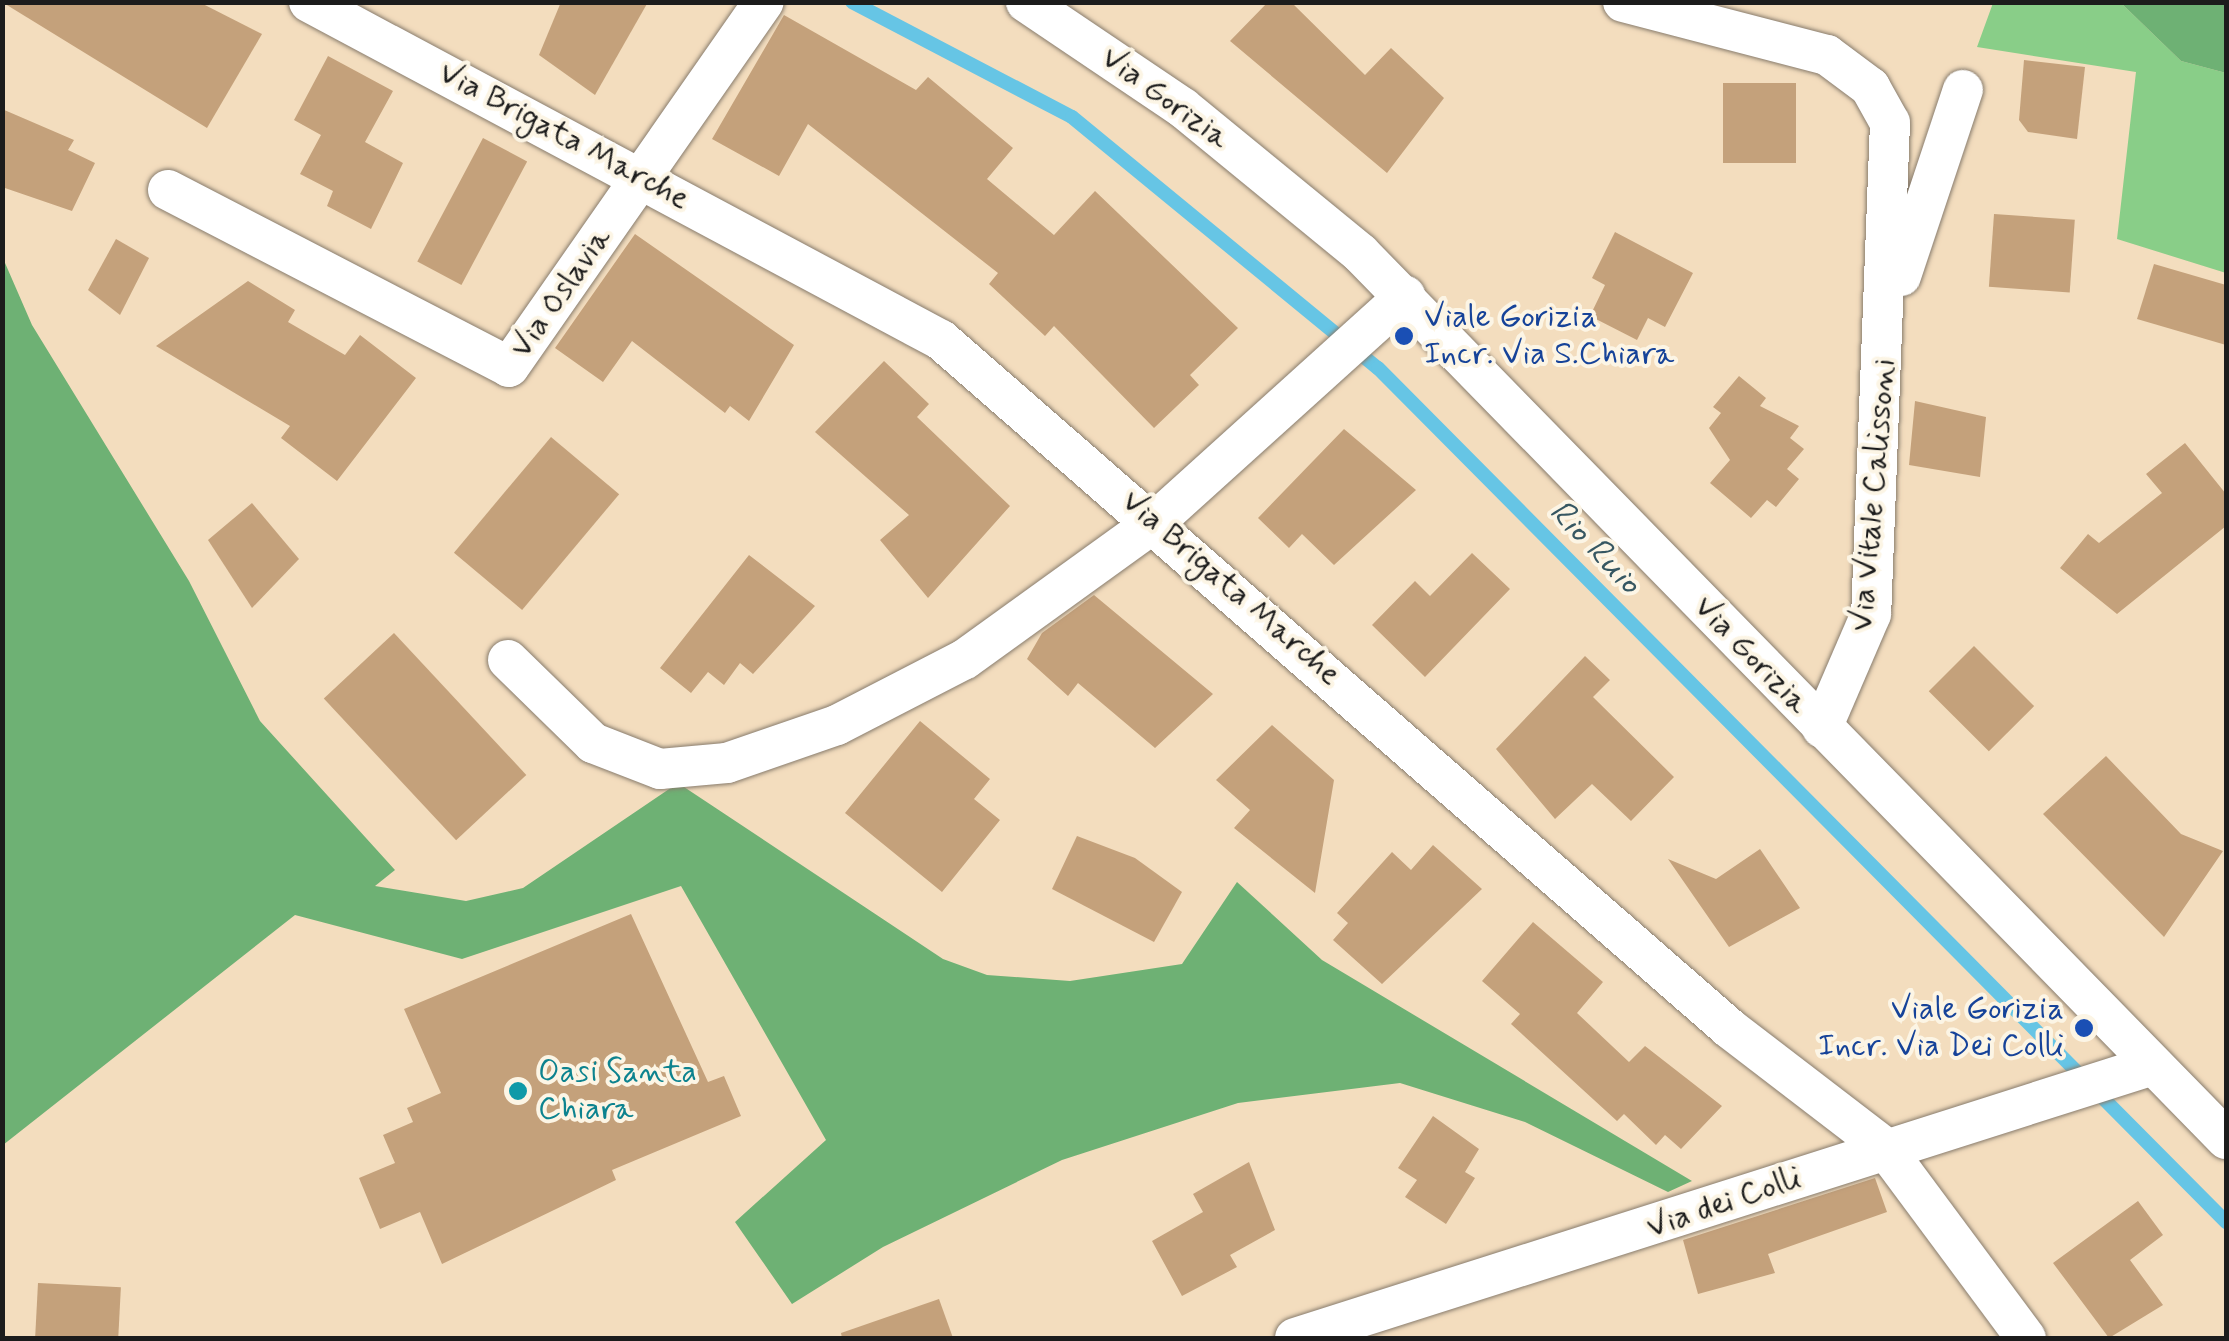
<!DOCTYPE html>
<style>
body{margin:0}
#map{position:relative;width:2229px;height:1341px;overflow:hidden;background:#f3ddbe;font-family:Mynerve,sans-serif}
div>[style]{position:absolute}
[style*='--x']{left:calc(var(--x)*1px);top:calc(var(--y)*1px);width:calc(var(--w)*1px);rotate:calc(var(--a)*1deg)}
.green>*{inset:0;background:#89ce88}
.forest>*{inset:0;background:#6eb174}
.stream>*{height:14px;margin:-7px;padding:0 7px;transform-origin:7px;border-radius:7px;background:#66c5e5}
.building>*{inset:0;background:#c4a17b;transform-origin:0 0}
.roads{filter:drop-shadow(0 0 2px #887c6d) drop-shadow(0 0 2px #887c6d)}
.minor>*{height:40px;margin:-20px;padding:0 20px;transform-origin:20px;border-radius:20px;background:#fff}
.dots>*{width:28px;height:28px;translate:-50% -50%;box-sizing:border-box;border:5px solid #fcf5e5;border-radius:50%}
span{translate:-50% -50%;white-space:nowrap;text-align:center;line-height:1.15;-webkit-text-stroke:8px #fcf5e5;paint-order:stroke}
.street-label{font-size:32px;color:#1c1c1c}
.transit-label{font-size:32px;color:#164399}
.left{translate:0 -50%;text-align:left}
.right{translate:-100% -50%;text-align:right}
.culture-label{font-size:32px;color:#0d838f}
.water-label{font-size:35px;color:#365762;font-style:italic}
.frame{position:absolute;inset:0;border:5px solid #1c1c1c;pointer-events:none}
</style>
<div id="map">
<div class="green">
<div style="clip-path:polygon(1993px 3px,2121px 3px,2181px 61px,2226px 73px,2226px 273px,2117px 239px,2136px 72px,1977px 47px)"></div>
</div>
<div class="forest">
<div style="clip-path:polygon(2121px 3px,2226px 3px,2226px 73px,2181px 61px)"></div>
<div style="clip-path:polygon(2px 256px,32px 325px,189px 581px,260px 721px,395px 870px,375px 886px,466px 901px,523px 888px,678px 783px,943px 959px,987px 975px,1070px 981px,1182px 964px,1237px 882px,1322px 960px,1692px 1181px,1668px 1192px,1525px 1122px,1400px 1083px,1238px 1103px,1062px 1160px,883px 1247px,792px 1304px,735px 1222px,826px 1140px,681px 886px,462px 959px,295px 915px,3px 1145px)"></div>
</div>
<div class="stream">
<div style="--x:852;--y:2;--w:248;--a:27.6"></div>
<div style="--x:1072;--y:117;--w:396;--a:39.4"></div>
<div style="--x:1378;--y:368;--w:1204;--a:45.2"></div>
</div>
<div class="building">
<div style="clip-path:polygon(2px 2px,199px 2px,262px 34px,207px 128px)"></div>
<div style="clip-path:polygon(561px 2px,648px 2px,595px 95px,539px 55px)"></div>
<div style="clip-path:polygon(1268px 2px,1291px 2px,1365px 75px,1391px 48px,1444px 98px,1387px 173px,1230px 41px)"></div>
<div style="clip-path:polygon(784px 15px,916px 90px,928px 77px,1013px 148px,987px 179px,1054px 235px,1095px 191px,1238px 328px,1190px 375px,1199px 385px,1154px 428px,1054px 326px,1045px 336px,989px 284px,998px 273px,808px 124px,779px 176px,712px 139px)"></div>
<div style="clip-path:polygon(328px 56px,393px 91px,365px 142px,403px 163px,371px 229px,327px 206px,333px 191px,300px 174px,321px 135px,294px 120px)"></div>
<div style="clip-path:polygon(2024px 60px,2085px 67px,2077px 139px,2028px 132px,2019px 120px)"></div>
<div style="left:1723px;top:83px;width:73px;height:80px"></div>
<div style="clip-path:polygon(2px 109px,74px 140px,68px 150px,95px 163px,72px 211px,2px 187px)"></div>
<div style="left:483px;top:138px;width:50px;height:140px;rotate:28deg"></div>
<div style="left:1994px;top:214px;width:81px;height:73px;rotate:4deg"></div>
<div style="clip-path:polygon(1615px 232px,1693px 273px,1665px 327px,1648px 318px,1637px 340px,1590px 316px,1605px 285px,1592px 278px)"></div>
<div style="clip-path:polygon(635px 234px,794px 345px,749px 421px,730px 406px,725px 413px,632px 341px,603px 382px,555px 348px)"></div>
<div style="clip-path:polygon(116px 239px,149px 258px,120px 315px,88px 290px)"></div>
<div style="clip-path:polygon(2154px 264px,2226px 285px,2226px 345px,2137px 319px)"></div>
<div style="clip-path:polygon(248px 281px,295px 310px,288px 322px,345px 355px,360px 335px,416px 378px,337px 481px,281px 438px,290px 426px,156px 346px)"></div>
<div style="clip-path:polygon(884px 361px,929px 404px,917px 417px,1010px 506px,928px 598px,880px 540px,909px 515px,815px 432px)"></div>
<div style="clip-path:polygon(1739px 376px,1766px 398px,1760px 406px,1799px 426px,1790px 438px,1804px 449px,1787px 469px,1799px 479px,1776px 507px,1767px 500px,1751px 518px,1710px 483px,1730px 460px,1709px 428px,1721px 413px,1713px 407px)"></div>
<div style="clip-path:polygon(1915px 401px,1986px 417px,1980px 477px,1909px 465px)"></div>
<div style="clip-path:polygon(1344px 429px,1416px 490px,1334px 565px,1302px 534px,1289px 548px,1258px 518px)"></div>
<div style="left:551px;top:437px;width:89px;height:151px;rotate:40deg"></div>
<div style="clip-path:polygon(2185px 443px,2226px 494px,2226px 526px,2117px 614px,2060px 568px,2088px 534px,2099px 543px,2162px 493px,2146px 474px)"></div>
<div style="clip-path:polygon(252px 503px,299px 559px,252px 608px,208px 540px)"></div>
<div style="clip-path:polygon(1472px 553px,1510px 589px,1425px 677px,1372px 625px,1415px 581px,1430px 596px)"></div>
<div style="clip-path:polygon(749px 555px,815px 606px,753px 674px,740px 663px,724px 685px,708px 672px,691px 693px,660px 668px)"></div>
<div style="clip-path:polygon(1094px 595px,1213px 694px,1155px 748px,1078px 683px,1068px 696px,1027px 659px,1042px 633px)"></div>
<div style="left:394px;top:633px;width:194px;height:96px;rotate:47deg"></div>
<div style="left:1974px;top:646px;width:85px;height:64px;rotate:45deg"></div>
<div style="clip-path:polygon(1585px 656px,1610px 680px,1593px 697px,1674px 777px,1631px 821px,1592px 784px,1555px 819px,1496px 749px)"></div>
<div style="clip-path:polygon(920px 721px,990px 779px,974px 799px,1000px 820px,942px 892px,845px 813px)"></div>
<div style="clip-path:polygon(1272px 725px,1334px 780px,1315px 893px,1234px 828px,1250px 810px,1216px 780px)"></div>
<div style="clip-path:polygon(2106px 756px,2181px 834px,2223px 851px,2164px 937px,2043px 814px)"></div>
<div style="clip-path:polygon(1077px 836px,1135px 858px,1182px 892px,1154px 942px,1052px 889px)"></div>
<div style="clip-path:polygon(1433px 845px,1482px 889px,1382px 984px,1333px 940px,1348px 923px,1337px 913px,1392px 852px,1411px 870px)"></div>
<div style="clip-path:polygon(1760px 849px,1800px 908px,1729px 947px,1668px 859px,1716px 879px)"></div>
<div style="clip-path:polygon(631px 914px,708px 1082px,724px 1076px,741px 1116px,612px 1170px,616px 1180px,442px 1264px,420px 1212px,380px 1229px,359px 1178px,395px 1163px,383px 1135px,413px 1122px,407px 1108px,441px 1093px,404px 1009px)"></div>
<div style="clip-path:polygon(1533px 922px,1603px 982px,1577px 1013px,1629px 1062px,1645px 1046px,1722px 1106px,1681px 1149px,1665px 1135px,1656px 1145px,1624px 1114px,1617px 1121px,1511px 1024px,1520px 1014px,1482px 981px)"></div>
<div style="clip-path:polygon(1433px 1116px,1479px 1149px,1465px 1172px,1475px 1178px,1446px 1224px,1405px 1197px,1417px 1180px,1398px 1168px)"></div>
<div style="clip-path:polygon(1249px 1162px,1275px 1230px,1230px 1255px,1237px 1267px,1182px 1296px,1152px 1241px,1203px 1212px,1193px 1194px)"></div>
<div style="clip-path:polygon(1875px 1178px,1887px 1212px,1768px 1254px,1775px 1273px,1698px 1294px,1683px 1240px)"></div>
<div style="clip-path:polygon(2138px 1201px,2163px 1235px,2130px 1260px,2163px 1305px,2109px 1338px,2053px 1263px)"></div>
<div style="left:38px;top:1283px;width:83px;height:55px;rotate:3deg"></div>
<div style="clip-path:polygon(939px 1299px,953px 1338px,842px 1338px,841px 1333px)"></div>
</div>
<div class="roads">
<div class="minor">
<div style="--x:309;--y:2;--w:717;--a:28.14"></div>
<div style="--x:941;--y:340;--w:1046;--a:41.12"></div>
<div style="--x:1729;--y:1028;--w:195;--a:37.5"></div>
<div style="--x:1884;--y:1147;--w:238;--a:53.4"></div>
<div style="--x:1026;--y:2;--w:189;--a:34"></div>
<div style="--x:1183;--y:108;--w:229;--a:39.3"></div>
<div style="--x:1360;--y:253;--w:1239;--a:45.65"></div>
<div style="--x:1623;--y:2;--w:211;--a:14.6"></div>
<div style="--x:1827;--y:55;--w:54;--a:36.7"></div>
<div style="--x:1870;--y:87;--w:41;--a:60.9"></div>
<div style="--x:1890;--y:123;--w:491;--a:92.2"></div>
<div style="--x:1871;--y:614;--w:124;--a:113.3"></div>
<div style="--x:168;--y:190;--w:384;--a:27.4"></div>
<div style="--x:509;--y:367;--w:445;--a:-55.1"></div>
<div style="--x:1901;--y:276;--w:196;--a:-71.6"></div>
<div style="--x:508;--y:660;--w:119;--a:44.3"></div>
<div style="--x:593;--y:743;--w:72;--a:21.2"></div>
<div style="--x:660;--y:769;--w:67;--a:-5.1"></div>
<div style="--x:727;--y:763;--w:116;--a:-19.1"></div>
<div style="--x:837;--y:725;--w:144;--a:-27.3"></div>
<div style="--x:965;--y:659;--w:236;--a:-35.8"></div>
<div style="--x:1156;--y:521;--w:336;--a:-42.1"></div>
<div style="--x:1295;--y:1338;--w:900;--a:-17.65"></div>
</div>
</div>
<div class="dots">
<div style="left:1404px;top:336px;background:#1a4fb4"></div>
<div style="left:2084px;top:1028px;background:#1a4fb4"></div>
<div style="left:518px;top:1091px;background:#0f9aa8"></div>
</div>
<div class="street-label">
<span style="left:1165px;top:98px;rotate:36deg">Via Gorizia</span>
<span style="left:564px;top:136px;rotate:28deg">Via Brigata Marche</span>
<span style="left:561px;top:293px;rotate:-55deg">Via Oslavia</span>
<span style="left:1874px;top:495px;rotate:-85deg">Via Vitale Calissoni</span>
<span style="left:1231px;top:588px;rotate:41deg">Via Brigata Marche</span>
<span style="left:1751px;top:655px;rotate:46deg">Via Gorizia</span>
<span style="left:1724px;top:1203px;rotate:-19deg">Via dei Colli</span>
</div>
<div class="transit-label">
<span class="left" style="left:1424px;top:336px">Viale Gorizia<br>Incr. Via S.Chiara</span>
<span class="right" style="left:2064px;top:1028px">Viale Gorizia<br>Incr. Via Dei Colli</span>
</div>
<div class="culture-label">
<span class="left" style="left:538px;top:1091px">Oasi Santa<br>Chiara</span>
</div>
<div class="water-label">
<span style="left:1595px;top:547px;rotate:46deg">Rio Ruio</span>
</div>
<div class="frame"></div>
</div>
